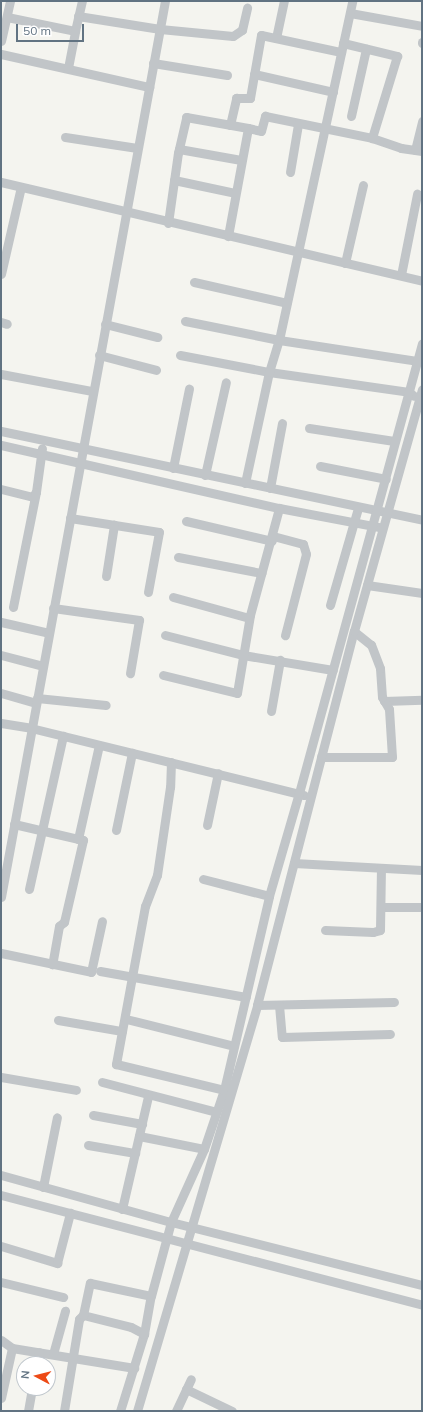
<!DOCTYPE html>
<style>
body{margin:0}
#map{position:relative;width:423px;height:1412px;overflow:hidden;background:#f4f4ef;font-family:Mulish,sans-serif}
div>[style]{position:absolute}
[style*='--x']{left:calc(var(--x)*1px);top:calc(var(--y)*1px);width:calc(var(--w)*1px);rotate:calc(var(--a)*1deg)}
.minor>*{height:9px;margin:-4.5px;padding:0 4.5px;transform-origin:4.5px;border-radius:4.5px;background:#c1c5c8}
span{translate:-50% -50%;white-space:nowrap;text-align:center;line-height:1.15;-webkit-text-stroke:4px #fff;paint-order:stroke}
.frame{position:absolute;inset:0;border:2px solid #617382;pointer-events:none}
.north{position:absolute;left:16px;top:1356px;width:40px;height:40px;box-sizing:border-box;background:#fff;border:1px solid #c0c7cd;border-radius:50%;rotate:277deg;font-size:11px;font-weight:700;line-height:16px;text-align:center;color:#617382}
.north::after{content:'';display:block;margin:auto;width:14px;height:18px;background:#ed4a16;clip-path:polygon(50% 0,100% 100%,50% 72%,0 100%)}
.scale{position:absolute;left:16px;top:24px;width:68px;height:18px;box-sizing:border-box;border:2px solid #617382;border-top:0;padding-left:5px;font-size:12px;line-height:14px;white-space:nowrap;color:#617382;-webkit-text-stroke:3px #fff;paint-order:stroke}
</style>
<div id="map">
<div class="minor">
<div style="--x:350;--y:13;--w:73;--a:10.2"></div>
<div style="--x:78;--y:16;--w:83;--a:9"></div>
<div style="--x:160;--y:29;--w:73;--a:5.5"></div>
<div style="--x:233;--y:36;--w:11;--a:-34"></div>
<div style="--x:242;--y:30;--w:23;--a:-77"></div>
<div style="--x:7;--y:17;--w:69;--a:11.6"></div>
<div style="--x:75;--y:31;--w:31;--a:-77"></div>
<div style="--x:276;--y:38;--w:38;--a:-78"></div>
<div style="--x:1;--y:41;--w:41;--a:-77.3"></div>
<div style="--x:422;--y:42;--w:1;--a:90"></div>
<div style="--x:343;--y:43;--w:56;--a:13.5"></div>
<div style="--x:397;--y:56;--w:86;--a:107"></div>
<div style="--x:1;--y:54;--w:152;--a:12.6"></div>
<div style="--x:153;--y:63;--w:75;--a:9.2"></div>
<div style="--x:68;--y:68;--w:38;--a:-79"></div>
<div style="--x:254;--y:74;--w:81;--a:12.8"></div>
<div style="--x:351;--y:116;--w:69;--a:-77.4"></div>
<div style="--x:230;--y:125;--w:28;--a:-77"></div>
<div style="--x:236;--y:98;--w:14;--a:0"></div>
<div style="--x:250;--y:98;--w:64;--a:-80.1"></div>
<div style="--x:261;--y:35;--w:82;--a:12"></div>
<div style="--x:248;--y:128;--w:13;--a:13"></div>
<div style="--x:261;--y:131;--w:16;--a:-75"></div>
<div style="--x:265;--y:116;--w:109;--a:11.6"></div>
<div style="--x:372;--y:138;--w:31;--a:19"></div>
<div style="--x:401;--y:148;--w:21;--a:8"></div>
<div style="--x:65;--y:137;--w:73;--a:8.7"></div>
<div style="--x:179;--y:149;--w:63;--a:10.1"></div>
<div style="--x:415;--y:150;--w:30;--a:-76"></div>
<div style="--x:290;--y:172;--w:49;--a:-80.5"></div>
<div style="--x:174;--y:180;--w:62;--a:12"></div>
<div style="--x:1;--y:182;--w:432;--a:13.2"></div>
<div style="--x:168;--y:223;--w:71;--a:-81.9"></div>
<div style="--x:178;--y:153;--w:37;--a:-77"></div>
<div style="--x:186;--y:117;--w:63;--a:10.1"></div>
<div style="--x:248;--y:128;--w:110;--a:100.5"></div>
<div style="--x:345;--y:263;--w:80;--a:-77"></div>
<div style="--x:1;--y:274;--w:89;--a:-77.1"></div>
<div style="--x:401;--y:275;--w:83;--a:-78.8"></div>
<div style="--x:194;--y:282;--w:95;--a:12.7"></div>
<div style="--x:185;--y:321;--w:96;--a:11.4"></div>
<div style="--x:279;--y:340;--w:141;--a:8.6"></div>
<div style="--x:1;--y:322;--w:6;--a:18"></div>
<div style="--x:105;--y:324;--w:54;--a:14"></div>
<div style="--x:99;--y:355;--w:59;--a:14.7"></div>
<div style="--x:180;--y:355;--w:91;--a:10.8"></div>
<div style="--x:269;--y:372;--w:141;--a:8.1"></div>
<div style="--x:409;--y:392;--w:6;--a:39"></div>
<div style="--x:1;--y:374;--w:93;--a:10.6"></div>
<div style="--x:309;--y:428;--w:86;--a:8.7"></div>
<div style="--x:1;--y:431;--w:430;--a:11.9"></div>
<div style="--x:1;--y:445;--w:285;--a:12.8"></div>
<div style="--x:279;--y:508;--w:102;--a:10.8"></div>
<div style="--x:320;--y:466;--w:67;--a:11.1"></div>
<div style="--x:173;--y:468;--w:81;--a:-78.6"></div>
<div style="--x:205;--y:475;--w:95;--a:-77.3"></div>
<div style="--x:245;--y:483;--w:114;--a:-77.8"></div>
<div style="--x:269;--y:372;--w:34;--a:-73"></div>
<div style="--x:279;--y:340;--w:347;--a:-77.8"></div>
<div style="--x:270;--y:488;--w:66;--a:-79.5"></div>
<div style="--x:1;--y:489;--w:32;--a:14"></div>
<div style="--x:32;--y:497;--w:6;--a:-51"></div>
<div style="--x:36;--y:492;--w:44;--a:-82.2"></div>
<div style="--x:70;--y:518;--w:90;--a:8.9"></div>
<div style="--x:159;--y:532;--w:61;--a:100.4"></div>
<div style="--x:186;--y:521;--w:88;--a:13.1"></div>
<div style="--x:273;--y:536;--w:31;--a:15"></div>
<div style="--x:303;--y:544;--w:10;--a:73"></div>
<div style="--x:306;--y:554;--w:84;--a:104.5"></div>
<div style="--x:178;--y:557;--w:85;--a:10.9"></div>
<div style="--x:106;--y:576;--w:52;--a:-81.1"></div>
<div style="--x:367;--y:585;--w:56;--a:8.3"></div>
<div style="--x:173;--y:597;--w:79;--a:15.4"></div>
<div style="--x:330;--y:605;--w:101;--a:-73.9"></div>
<div style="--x:13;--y:607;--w:117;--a:-78.7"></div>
<div style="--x:53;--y:608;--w:87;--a:7.9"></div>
<div style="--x:139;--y:620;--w:54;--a:99.6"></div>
<div style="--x:1;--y:622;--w:49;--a:12.9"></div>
<div style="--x:165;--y:635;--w:81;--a:14.4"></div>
<div style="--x:243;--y:655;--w:91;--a:9.5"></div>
<div style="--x:1;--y:655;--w:43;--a:14.7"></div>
<div style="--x:163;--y:675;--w:76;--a:13.7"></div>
<div style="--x:237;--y:693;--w:79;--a:-80.5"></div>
<div style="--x:250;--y:615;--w:111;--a:-74.8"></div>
<div style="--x:1;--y:693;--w:36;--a:16"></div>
<div style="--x:37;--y:698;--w:69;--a:5.8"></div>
<div style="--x:384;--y:701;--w:38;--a:-2"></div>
<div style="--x:271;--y:711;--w:52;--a:-80"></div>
<div style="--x:1;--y:723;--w:30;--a:9"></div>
<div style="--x:31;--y:728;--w:281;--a:13.8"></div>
<div style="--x:321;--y:757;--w:71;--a:0"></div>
<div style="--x:392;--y:757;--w:48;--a:-93.6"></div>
<div style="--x:389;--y:709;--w:14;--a:-120"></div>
<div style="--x:382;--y:697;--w:29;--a:-94"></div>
<div style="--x:380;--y:668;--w:25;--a:-111"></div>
<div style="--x:371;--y:645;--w:22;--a:-141"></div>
<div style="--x:171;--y:762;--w:25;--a:92"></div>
<div style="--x:170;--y:787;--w:89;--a:98.4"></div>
<div style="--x:157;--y:875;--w:33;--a:111"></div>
<div style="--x:145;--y:906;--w:161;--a:100.4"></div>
<div style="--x:116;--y:1064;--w:111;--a:13.5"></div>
<div style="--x:14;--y:824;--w:71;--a:13.1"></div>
<div style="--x:83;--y:840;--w:84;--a:103"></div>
<div style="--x:64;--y:922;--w:6;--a:141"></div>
<div style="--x:59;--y:926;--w:39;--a:100"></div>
<div style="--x:207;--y:825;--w:53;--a:-78.1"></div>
<div style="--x:116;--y:830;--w:79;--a:-78.3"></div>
<div style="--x:78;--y:839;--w:96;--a:-77.4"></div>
<div style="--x:294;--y:863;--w:128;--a:3.1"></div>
<div style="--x:203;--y:879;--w:68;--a:14.4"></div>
<div style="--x:29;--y:889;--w:157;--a:-77.5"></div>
<div style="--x:1;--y:897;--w:911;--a:-79.63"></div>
<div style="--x:382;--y:907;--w:40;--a:0"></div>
<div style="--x:325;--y:930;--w:48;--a:2.4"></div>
<div style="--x:373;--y:932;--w:7;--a:-16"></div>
<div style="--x:380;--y:930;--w:62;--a:-89.1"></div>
<div style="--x:1;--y:953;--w:92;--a:11.9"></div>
<div style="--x:91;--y:972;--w:52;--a:-77.8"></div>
<div style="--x:100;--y:971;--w:148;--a:10.1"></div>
<div style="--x:257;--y:1005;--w:137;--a:-1.3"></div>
<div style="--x:279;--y:1005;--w:32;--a:85"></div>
<div style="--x:282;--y:1037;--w:108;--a:-1.6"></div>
<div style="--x:126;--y:1019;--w:111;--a:14"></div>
<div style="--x:58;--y:1020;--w:65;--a:9.8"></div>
<div style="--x:1;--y:1077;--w:76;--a:9.8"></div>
<div style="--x:102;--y:1082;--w:118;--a:14.7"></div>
<div style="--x:93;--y:1115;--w:50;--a:10.4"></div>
<div style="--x:139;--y:1136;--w:66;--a:11.3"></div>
<div style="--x:88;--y:1145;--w:48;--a:9.7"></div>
<div style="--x:1;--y:1175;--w:176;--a:15.5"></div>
<div style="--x:171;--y:1222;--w:259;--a:14.1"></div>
<div style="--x:43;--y:1187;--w:71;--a:-78.7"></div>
<div style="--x:1;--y:1195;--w:435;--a:14.6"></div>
<div style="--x:122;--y:1209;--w:116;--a:-77"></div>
<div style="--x:1;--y:1246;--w:59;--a:16.9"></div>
<div style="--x:57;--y:1263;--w:52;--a:-75.4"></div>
<div style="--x:1;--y:1282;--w:64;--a:13.6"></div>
<div style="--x:83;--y:1315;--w:49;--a:14"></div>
<div style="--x:131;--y:1327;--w:15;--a:28"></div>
<div style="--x:1;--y:1340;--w:14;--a:36"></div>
<div style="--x:12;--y:1348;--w:124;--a:9.3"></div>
<div style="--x:53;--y:1354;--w:45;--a:-74.4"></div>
<div style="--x:37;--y:1364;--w:12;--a:-81"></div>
<div style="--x:186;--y:1389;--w:51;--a:25.6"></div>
<div style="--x:1;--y:1398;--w:51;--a:-77.6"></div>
<div style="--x:28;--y:1411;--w:23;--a:-80"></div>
<div style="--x:64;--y:1411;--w:93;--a:-80.7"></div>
<div style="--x:79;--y:1319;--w:6;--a:-45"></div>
<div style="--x:83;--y:1315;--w:33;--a:-78"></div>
<div style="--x:90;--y:1283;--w:62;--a:12"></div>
<div style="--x:120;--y:1411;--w:81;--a:-72.7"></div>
<div style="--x:144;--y:1334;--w:39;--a:-80"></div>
<div style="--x:151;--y:1296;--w:77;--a:-74.9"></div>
<div style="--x:171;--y:1222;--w:80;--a:-65.7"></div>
<div style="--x:204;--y:1149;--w:62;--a:-71.3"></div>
<div style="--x:224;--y:1090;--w:199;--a:-76.9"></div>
<div style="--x:269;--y:896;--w:107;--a:-73.8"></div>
<div style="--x:299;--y:793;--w:466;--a:-74.7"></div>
<div style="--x:137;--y:1411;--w:423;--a:-73.5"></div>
<div style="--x:257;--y:1005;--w:386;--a:-75.5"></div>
<div style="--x:354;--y:631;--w:251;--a:-74.3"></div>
<div style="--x:176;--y:1411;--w:35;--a:-65"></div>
</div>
<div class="frame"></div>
<div class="north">N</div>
<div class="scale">50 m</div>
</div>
